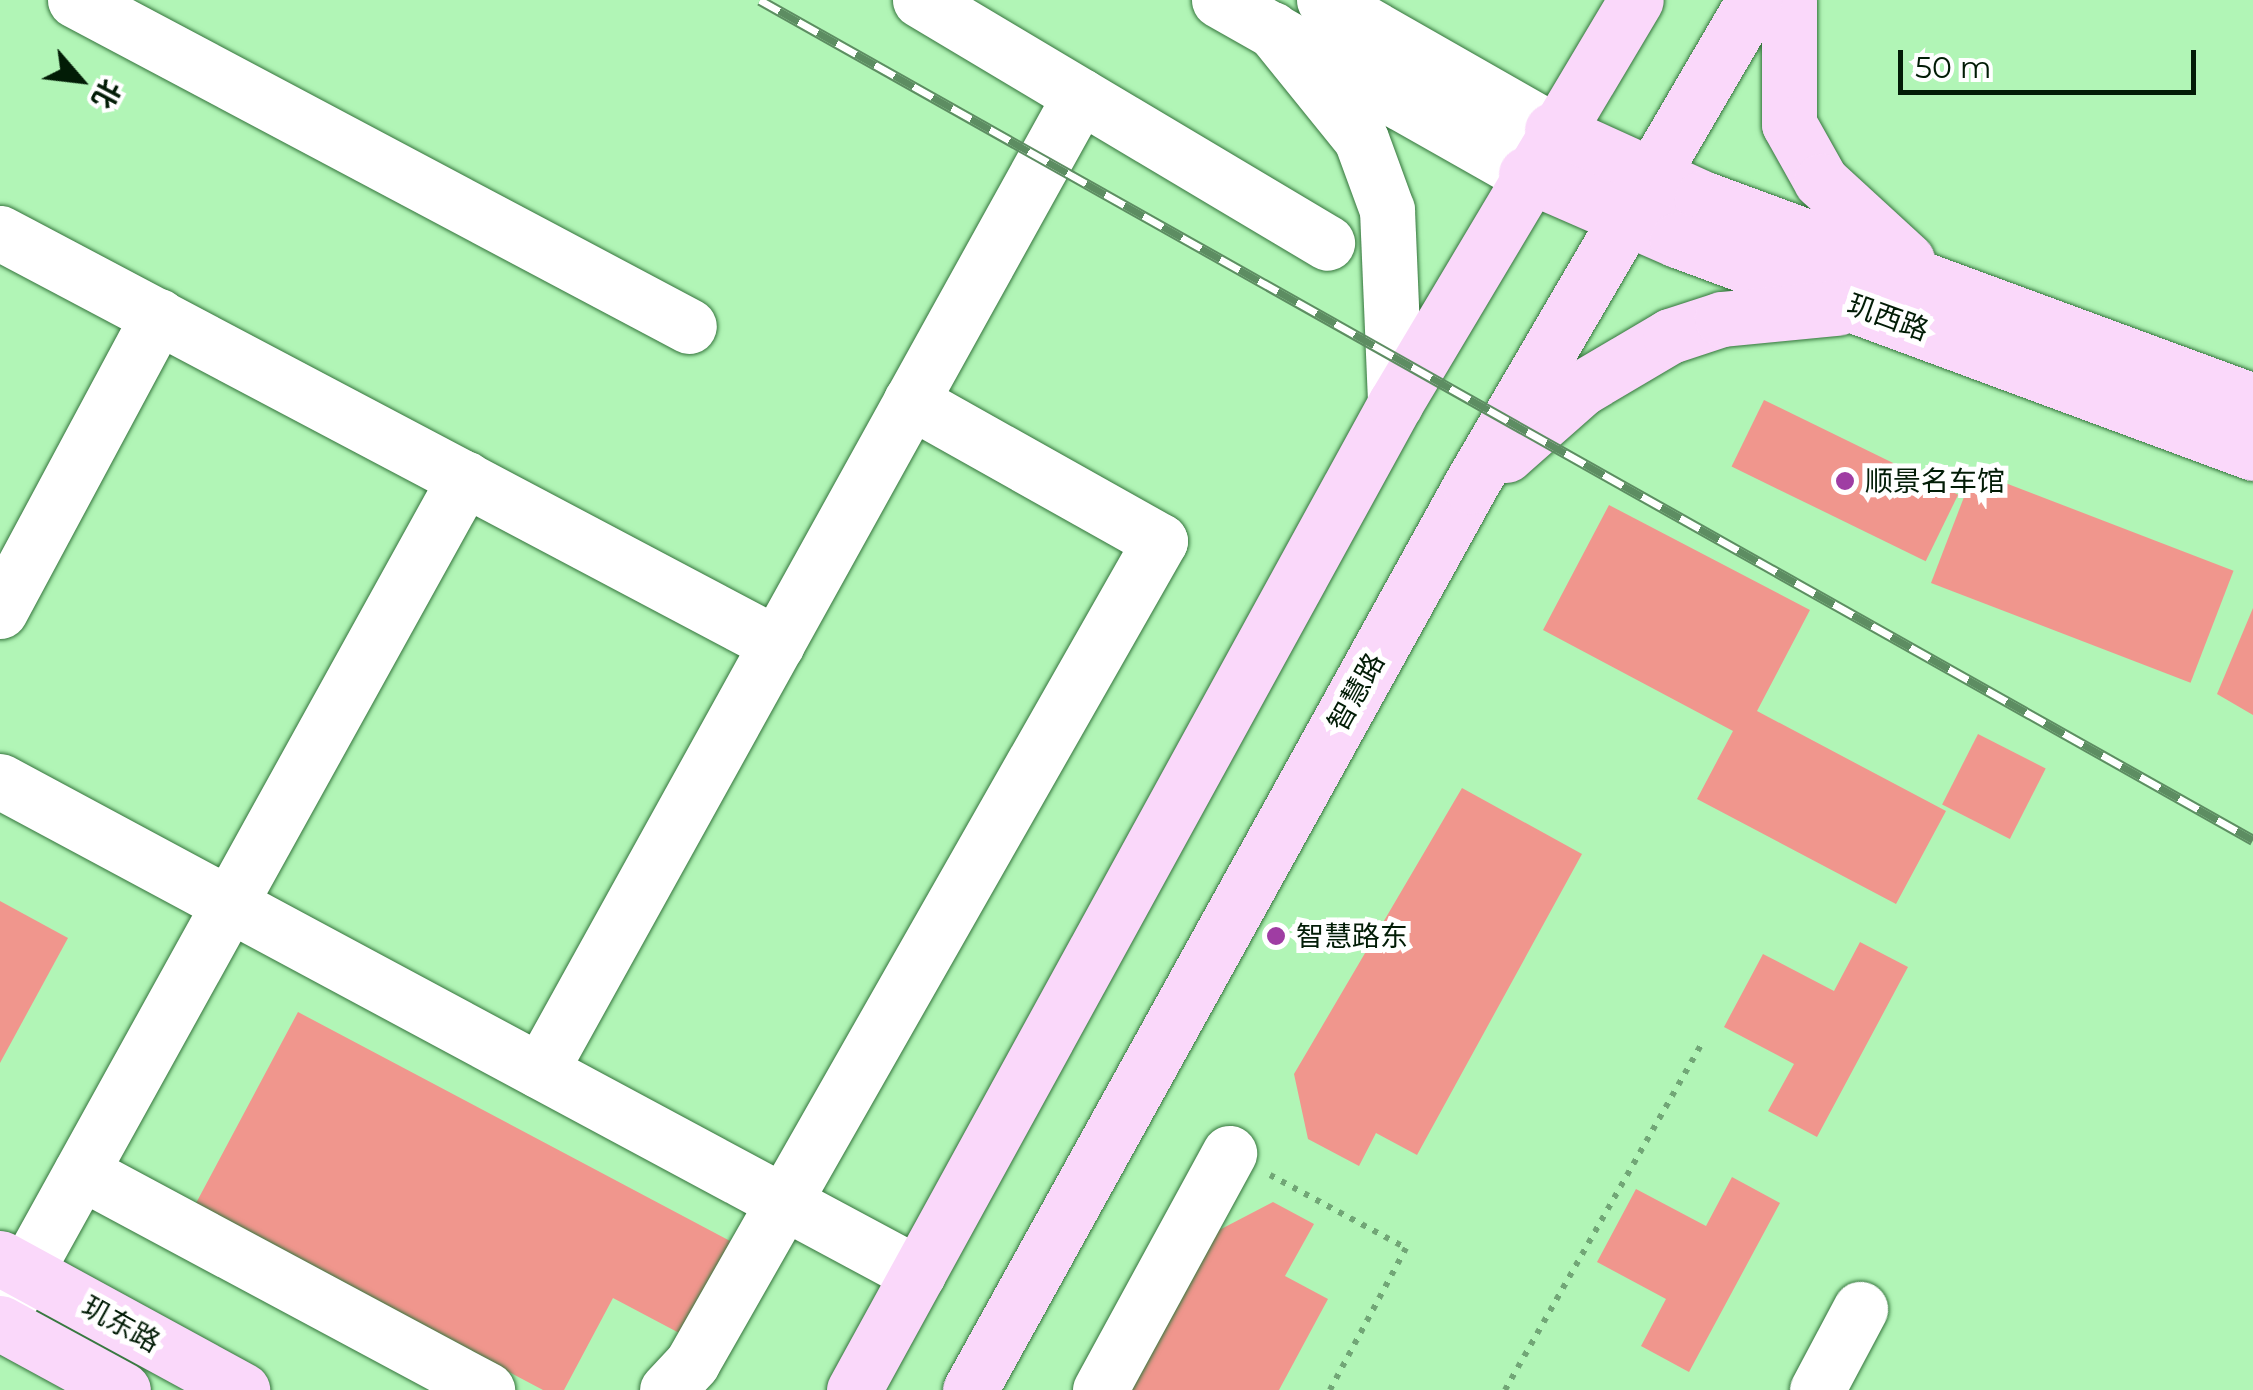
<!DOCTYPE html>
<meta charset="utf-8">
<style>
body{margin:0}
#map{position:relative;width:2253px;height:1390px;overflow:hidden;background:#b1f5b6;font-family:Montserrat,"Noto Sans SC",sans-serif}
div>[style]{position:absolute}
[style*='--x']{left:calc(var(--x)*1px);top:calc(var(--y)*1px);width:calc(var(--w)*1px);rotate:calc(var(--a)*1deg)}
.building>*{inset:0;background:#f0968d;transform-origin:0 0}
.path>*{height:6px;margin-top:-3px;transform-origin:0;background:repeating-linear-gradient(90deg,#71a676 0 5px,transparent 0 13px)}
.roads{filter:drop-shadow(0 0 2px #34743c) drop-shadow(0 0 2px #34743c)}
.minor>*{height:55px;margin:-27.5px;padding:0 27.5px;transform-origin:27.5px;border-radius:27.5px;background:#fff}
.major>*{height:55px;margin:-27.5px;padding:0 27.5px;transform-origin:27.5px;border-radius:27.5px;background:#fad8fa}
.rail>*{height:11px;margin-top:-5.5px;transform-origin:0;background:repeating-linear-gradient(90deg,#fff 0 22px,#5d8d62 0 44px);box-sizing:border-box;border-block:2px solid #5d8d62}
.dots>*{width:28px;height:28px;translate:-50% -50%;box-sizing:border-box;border:5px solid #fff;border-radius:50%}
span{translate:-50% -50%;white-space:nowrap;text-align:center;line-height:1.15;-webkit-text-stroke:10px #fff;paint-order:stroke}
.street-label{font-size:28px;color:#021c06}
.poi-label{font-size:28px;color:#021c06}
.left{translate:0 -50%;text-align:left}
.north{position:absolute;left:30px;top:30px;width:100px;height:100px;-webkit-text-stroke:8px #fff;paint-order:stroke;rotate:118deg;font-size:28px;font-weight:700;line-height:40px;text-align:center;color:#021c06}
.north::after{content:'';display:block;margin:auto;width:35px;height:45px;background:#021c06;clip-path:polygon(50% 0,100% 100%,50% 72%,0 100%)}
.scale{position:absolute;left:1898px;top:50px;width:298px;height:45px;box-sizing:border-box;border:5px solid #021c06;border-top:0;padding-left:12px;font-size:30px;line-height:35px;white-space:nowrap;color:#021c06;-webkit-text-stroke:8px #fff;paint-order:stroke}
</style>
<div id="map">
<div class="building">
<div style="left:1764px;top:400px;width:216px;height:74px;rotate:26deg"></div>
<div style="left:1974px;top:471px;width:278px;height:120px;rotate:21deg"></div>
<div style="clip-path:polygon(1609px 505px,1810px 610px,1757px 711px,1946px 811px,1896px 904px,1697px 799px,1733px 731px,1543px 630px)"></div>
<div style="clip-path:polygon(2253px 608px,2253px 715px,2217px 694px)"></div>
<div style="left:1978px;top:734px;width:76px;height:79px;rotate:27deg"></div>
<div style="clip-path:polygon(1462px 788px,1582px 854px,1417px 1155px,1376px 1133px,1359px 1166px,1308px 1139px,1294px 1074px)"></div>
<div style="clip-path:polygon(0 901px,68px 938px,0 1063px)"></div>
<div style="clip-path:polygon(1860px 942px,1908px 967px,1817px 1137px,1768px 1111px,1794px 1064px,1724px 1027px,1763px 954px,1834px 991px)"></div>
<div style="clip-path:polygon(298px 1012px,732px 1242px,683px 1335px,613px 1298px,564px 1390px,543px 1390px,195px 1205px)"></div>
<div style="clip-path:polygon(1732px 1177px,1780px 1203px,1689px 1372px,1641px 1346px,1666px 1299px,1597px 1262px,1636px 1189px,1706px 1226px)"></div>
<div style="clip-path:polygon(1273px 1202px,1314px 1224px,1285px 1276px,1328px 1299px,1279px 1390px,1122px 1390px,1202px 1239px)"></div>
</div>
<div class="path">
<div style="--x:1270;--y:1175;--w:154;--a:28.2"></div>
<div style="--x:1406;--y:1248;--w:161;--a:118.2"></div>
<div style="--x:1505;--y:1390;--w:401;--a:-60.4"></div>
</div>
<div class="roads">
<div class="minor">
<div style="--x:75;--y:0;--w:695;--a:27.97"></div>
<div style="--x:920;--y:0;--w:474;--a:30.8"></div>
<div style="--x:1219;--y:0;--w:353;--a:29.5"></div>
<div style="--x:1324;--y:0;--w:262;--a:29.7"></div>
<div style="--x:1272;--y:29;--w:141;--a:51"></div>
<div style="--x:1361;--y:139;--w:76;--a:69.9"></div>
<div style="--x:1387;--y:210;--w:194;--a:87.6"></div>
<div style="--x:0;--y:233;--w:879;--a:27.88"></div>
<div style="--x:0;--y:611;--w:335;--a:-61.8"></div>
<div style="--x:0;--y:781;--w:1042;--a:28.24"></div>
<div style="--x:540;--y:1071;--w:1115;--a:-61.02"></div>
<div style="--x:81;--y:1172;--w:461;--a:28.2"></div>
<div style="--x:0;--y:1318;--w:960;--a:-61.03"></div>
<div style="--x:667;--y:1390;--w:37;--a:-47"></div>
<div style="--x:692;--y:1363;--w:946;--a:-60.35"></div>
<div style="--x:1160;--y:541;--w:286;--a:-150.7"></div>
<div style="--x:1100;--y:1390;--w:270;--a:-61.4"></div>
<div style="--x:1817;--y:1390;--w:92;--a:-62"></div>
</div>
<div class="major">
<div style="--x:1789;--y:0;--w:124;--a:90"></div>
<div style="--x:1789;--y:124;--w:65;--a:60.7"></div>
<div style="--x:1821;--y:181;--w:117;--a:42.6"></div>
<div style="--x:1552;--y:130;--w:165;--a:24.4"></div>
<div style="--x:1702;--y:198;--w:587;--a:20.22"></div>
<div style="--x:1526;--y:174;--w:165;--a:23.6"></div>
<div style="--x:1677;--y:240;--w:614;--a:20.29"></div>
<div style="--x:1506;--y:455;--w:101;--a:-41.4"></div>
<div style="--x:1582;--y:388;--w:102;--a:-30.6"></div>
<div style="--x:1670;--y:336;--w:55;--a:-18.1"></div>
<div style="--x:1722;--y:319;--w:116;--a:-5.5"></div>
<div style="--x:0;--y:1258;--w:276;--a:28.6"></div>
<div style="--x:0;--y:1323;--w:140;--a:28.6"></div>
<div style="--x:854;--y:1390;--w:1125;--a:-61.25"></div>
<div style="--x:1395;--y:404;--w:470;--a:-59.2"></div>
<div style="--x:970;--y:1390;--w:1033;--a:-61.05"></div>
<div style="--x:1470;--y:486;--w:563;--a:-59.7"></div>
</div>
</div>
<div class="rail">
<div style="--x:760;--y:0;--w:1713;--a:29.36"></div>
</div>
<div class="dots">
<div style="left:1845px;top:481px;background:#9f3da3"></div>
<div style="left:1276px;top:936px;background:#9f3da3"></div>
</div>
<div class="street-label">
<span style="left:1888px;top:317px;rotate:20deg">玑西路</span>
<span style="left:1356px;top:692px;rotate:-61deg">智慧路</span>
<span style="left:121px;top:1324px;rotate:29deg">玑东路</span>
</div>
<div class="poi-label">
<span class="left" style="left:1865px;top:481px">顺景名车馆</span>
<span class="left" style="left:1296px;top:936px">智慧路东</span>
</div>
<div class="north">北</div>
<div class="scale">50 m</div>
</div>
